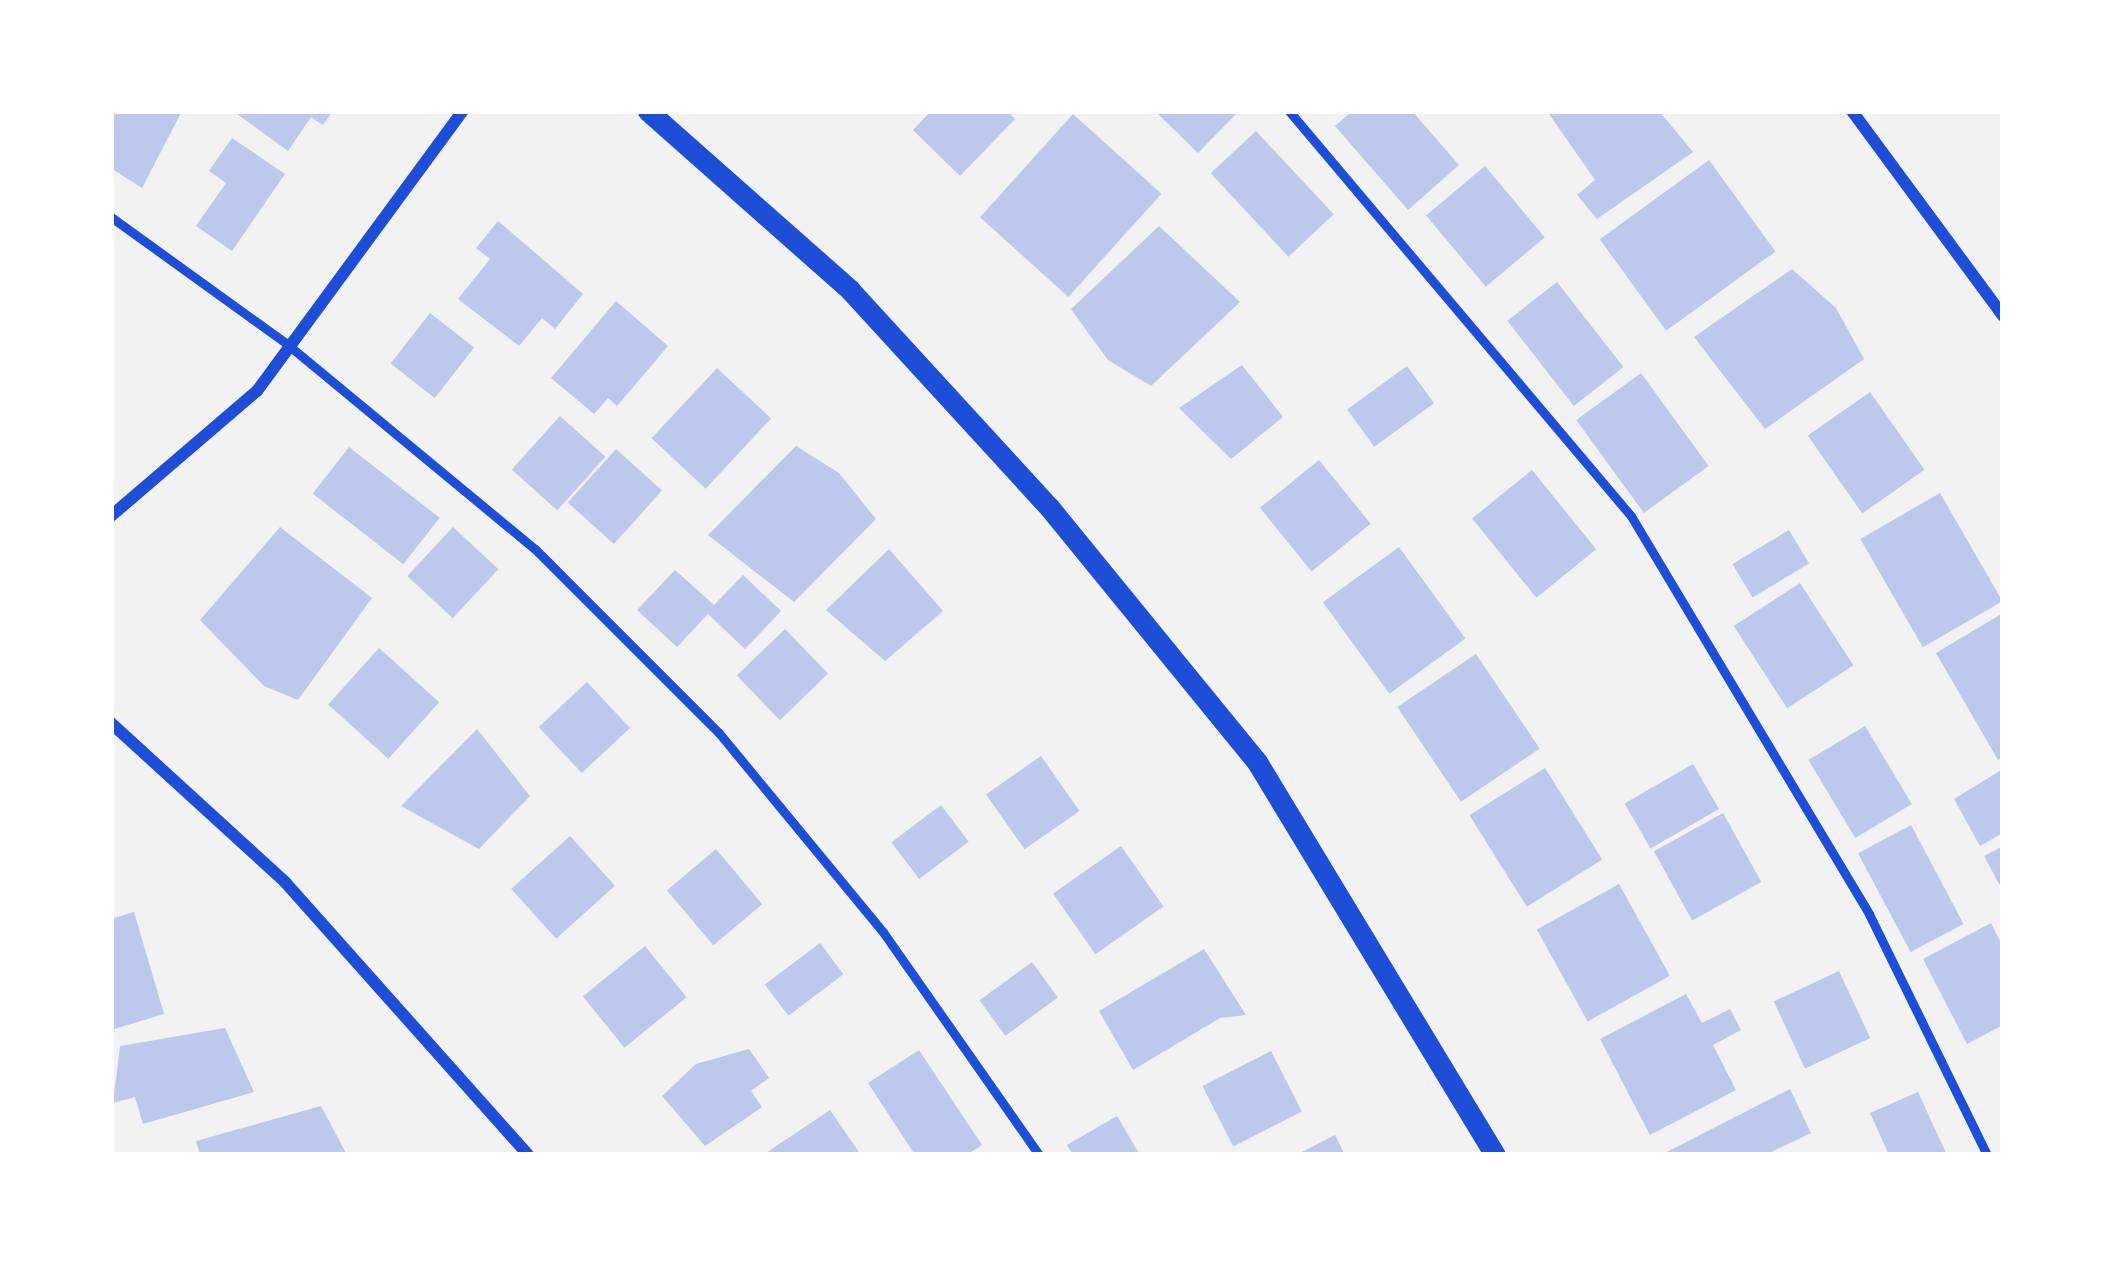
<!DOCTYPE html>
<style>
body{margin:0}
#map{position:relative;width:2114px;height:1266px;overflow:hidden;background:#f2f2f2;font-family:"DM Sans",sans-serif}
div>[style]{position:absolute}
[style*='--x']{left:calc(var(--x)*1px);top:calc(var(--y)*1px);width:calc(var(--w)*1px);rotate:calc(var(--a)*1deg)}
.building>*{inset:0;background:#bdc9ec;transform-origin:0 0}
.service>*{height:9px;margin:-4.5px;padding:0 4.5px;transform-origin:4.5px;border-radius:4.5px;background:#1d4ed8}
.minor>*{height:12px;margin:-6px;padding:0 6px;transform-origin:6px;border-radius:6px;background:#1d4ed8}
.tertiary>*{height:21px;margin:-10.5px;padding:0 10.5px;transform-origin:10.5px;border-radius:10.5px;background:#1d4ed8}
span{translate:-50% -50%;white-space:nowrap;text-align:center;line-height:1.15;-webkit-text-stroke:9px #fff;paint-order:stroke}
.frame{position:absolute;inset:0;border:114px solid #fff;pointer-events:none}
</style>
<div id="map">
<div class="building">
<div style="clip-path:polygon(111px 111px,182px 111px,142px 188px,111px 168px)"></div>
<div style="clip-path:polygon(233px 111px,333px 111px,323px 125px,311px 117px,288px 151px)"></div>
<div style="clip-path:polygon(931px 111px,1007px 111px,1015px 119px,960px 176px,913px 130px)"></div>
<div style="clip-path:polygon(1155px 111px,1239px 111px,1198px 153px)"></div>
<div style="clip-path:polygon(1352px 111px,1412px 111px,1459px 165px,1408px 210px,1335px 126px)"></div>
<div style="clip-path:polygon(1547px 111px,1659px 111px,1693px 152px,1597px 219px,1577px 195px,1595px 180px)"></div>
<div style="left:1073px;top:114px;width:119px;height:139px;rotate:42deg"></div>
<div style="left:1256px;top:131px;width:114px;height:62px;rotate:47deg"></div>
<div style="clip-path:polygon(232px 138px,285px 174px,232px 251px,196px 226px,226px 183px,209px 171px)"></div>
<div style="left:1709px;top:160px;width:113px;height:135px;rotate:54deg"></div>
<div style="left:1485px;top:166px;width:93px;height:77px;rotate:50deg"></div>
<div style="clip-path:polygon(498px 221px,583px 294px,555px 329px,542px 318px,519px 346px,458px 299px,490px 259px,476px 248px)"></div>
<div style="clip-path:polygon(1159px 226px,1240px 302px,1151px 386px,1108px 360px,1071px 309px)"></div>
<div style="clip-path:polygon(1792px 269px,1836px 308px,1864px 359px,1765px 429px,1694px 337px)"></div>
<div style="left:1557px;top:282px;width:108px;height:63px;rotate:52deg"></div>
<div style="clip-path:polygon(616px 301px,668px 346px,617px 406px,608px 398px,594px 414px,551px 378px)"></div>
<div style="left:430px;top:313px;width:56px;height:64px;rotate:38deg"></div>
<div style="clip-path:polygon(1242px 365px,1283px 417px,1231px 459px,1179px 408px)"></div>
<div style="left:1407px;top:366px;width:46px;height:74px;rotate:54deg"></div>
<div style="left:717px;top:368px;width:74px;height:96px;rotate:43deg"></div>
<div style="left:1641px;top:373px;width:115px;height:80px;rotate:54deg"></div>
<div style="left:1870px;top:392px;width:95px;height:76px;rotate:55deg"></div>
<div style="left:560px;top:416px;width:61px;height:72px;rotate:42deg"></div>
<div style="clip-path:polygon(796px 446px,839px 473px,876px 519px,794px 602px,708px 535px)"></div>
<div style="left:349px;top:447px;width:115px;height:59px;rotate:38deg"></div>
<div style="left:616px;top:449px;width:62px;height:72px;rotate:42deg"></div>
<div style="left:1319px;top:460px;width:82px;height:76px;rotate:51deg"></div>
<div style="left:1532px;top:470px;width:102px;height:77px;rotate:51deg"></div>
<div style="left:1940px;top:493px;width:125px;height:92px;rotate:60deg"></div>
<div style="clip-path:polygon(280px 527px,372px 598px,298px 700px,264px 686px,200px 620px)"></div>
<div style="left:453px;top:527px;width:62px;height:67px;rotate:43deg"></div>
<div style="left:1789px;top:530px;width:39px;height:66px;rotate:59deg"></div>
<div style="left:1399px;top:547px;width:113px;height:94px;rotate:54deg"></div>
<div style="clip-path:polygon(889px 549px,943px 611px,885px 661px,826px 610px)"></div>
<div style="clip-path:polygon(675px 570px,714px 605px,743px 575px,781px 611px,745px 649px,708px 614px,677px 647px,637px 610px)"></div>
<div style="left:1800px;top:583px;width:98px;height:79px;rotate:57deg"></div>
<div style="clip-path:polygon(2003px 613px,2003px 758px,1998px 760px,1936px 653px)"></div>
<div style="left:785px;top:629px;width:62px;height:67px;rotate:46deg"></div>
<div style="left:379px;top:648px;width:81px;height:76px;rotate:42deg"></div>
<div style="left:1476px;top:654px;width:114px;height:95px;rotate:56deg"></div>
<div style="left:587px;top:682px;width:63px;height:66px;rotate:47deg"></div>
<div style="left:1865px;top:726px;width:91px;height:66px;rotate:59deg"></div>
<div style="clip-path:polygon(477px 729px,530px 796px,479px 849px,401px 806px)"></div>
<div style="left:1041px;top:756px;width:67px;height:67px;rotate:55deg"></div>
<div style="left:1693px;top:764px;width:52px;height:79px;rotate:60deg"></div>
<div style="left:1545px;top:768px;width:108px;height:89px;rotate:58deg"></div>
<div style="clip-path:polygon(2003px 769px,2003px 833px,1980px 846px,1954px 799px)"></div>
<div style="left:941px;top:805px;width:46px;height:62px;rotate:53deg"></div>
<div style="left:1723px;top:813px;width:79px;height:79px;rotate:61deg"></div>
<div style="left:1911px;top:825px;width:112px;height:60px;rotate:62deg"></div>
<div style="left:570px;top:836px;width:67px;height:79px;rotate:48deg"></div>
<div style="left:1121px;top:846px;width:74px;height:83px;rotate:55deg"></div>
<div style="clip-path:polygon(2003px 846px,2003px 891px,1984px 856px)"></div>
<div style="left:716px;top:849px;width:72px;height:64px;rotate:50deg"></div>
<div style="left:1619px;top:884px;width:105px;height:94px;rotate:61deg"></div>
<div style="clip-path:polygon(134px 912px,164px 1014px,111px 1030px,111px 919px)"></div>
<div style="clip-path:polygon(1991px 923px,2003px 947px,2003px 1025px,1967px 1044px,1923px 959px)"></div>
<div style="left:820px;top:943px;width:39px;height:69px;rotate:53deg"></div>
<div style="left:645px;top:946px;width:66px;height:80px;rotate:51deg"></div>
<div style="clip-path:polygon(1204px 949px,1246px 1015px,1220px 1018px,1133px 1070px,1099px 1011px)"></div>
<div style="left:1032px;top:962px;width:44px;height:65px;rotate:54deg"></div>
<div style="left:1839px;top:971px;width:74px;height:72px;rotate:65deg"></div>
<div style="clip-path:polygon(1686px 994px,1702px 1023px,1730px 1009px,1741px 1030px,1713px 1045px,1736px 1090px,1650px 1135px,1600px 1039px)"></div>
<div style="clip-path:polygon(225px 1028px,254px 1092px,143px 1124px,135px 1097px,113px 1103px,120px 1046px)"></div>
<div style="clip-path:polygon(749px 1049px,769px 1078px,751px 1091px,762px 1107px,705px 1146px,662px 1096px,696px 1064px)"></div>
<div style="clip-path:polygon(919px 1050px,982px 1145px,967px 1155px,915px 1155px,868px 1083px)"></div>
<div style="left:1271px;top:1051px;width:68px;height:77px;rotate:63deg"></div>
<div style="clip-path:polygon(1790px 1089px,1811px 1133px,1765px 1155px,1661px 1155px)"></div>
<div style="clip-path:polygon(1918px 1092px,1947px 1155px,1889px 1155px,1870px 1113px)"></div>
<div style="clip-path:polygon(321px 1106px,347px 1155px,200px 1155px,196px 1141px)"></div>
<div style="clip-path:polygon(830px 1110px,861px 1155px,763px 1155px)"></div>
<div style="clip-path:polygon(1117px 1116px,1140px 1155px,1073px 1155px,1067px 1145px)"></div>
<div style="clip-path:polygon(1335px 1135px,1345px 1155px,1296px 1155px)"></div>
</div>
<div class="service">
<div style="--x:1289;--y:111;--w:530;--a:49.82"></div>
<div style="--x:1631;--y:516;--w:464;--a:59.1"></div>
<div style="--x:1869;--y:914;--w:268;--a:63.9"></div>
<div style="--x:111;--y:217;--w:217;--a:35.8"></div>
<div style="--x:287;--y:344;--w:322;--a:39.6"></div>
<div style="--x:535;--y:549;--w:260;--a:45"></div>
<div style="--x:719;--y:733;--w:258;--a:50.5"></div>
<div style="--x:883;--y:932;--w:272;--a:55"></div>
</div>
<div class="minor">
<div style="--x:1852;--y:111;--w:255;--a:53.6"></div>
<div style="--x:111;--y:516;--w:192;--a:-40.6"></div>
<div style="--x:257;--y:391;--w:348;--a:-53.7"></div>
<div style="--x:111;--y:723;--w:236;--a:42.4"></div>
<div style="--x:285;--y:882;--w:365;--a:48.3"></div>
</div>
<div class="tertiary">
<div style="--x:648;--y:111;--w:270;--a:41.5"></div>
<div style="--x:850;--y:290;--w:294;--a:47.5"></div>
<div style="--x:1049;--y:507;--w:329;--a:50.8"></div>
<div style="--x:1257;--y:762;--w:459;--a:58.8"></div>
</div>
<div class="frame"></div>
</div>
